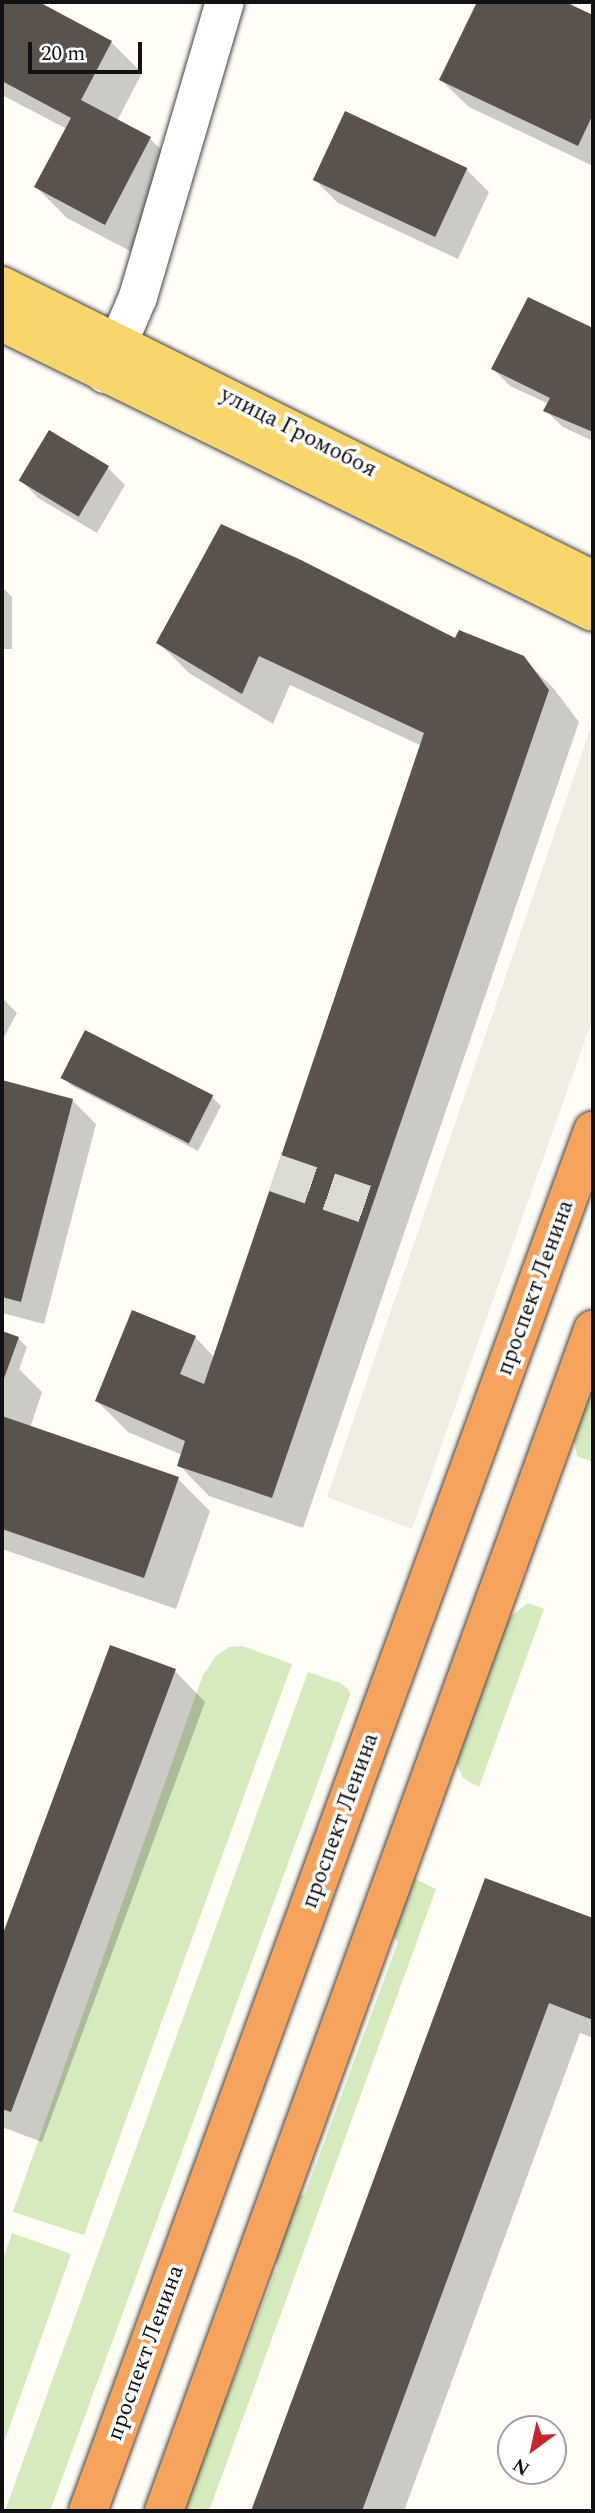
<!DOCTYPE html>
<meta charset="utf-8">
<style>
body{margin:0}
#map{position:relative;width:595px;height:2513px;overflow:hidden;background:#fffdf5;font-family:Spectral,serif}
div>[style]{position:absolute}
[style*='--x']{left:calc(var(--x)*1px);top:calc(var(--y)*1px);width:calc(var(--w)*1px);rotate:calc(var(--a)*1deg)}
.green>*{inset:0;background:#d5ebbd}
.plaza>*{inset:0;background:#f1ede2}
.shadow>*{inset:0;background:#0003}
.building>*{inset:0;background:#5a524d;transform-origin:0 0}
.minor-tunnel>*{height:38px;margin-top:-19px;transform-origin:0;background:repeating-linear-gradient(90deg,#dbdad3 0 38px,transparent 0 57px)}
.roads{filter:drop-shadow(0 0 2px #444) drop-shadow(0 0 2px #444)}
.minor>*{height:38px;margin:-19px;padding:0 19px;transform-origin:19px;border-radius:19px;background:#fff}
.major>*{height:38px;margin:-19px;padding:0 19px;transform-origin:19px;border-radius:19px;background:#f9d66b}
.highway>*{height:38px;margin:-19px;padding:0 19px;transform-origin:19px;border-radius:19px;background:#f5a25d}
span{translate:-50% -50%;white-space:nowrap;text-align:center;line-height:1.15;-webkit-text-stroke:7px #fff;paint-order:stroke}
.street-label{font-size:23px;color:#111}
.frame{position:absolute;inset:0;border:4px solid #111;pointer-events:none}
.north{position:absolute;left:497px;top:2415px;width:70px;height:70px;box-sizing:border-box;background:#fff;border:2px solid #a0a0a0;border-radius:50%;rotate:213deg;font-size:19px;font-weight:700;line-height:28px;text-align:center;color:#111}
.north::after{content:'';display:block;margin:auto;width:24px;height:32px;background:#c4262e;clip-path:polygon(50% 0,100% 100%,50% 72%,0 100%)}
.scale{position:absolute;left:28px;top:42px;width:114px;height:32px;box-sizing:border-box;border:4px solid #111;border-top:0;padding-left:9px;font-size:21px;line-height:24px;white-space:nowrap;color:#111;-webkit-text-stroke:5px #fff;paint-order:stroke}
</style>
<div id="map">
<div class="green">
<div style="clip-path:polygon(593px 1352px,593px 1462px,577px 1456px,575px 1444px,564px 1430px)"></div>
<div style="clip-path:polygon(528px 1603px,544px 1609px,479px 1787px,463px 1778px,457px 1764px,457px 1746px,502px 1623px)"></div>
<div style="clip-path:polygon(242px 1646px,292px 1664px,84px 2235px,13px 2212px,203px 1675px,216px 1656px,229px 1647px)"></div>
<div style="clip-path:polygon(308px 1672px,340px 1683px,348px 1689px,350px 1695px,50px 2511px,5px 2511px)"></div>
<div style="clip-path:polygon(407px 1875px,436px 1889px,209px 2511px,174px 2511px,214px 2403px,227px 2397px,278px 2265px,268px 2255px,286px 2201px,305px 2194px,398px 1942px,387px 1928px)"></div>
<div style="clip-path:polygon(12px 2233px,71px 2254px,2px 2448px,2px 2262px)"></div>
</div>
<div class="plaza">
<div style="clip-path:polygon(593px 721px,593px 1018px,412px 1529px,327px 1497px)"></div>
</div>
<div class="shadow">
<div style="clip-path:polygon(2px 2px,35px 2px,111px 42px,142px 73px,117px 121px,150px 139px,181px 169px,136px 254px,67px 218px,36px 187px,67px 129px,2px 95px)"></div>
<div style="clip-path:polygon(479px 2px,573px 2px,573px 7px,593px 17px,593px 166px,469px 107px,441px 80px)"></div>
<div style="clip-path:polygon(466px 169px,489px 192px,458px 259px,338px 203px,315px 180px)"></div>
<div style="clip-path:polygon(528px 299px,593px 328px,593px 441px,563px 427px,545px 410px,549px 404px,510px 386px,493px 369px)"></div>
<div style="clip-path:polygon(50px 433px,108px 468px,125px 485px,97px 533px,38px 498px,21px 480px)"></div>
<div style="clip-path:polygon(2px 587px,12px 597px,12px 649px,2px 649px)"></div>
<div style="clip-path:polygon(456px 640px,523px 658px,554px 689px,579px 722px,303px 1528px,209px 1496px,179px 1465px,182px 1455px,128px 1432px,97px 1401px,195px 1337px,215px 1358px,422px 746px,290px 685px,273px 724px,189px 673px,158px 642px)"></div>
<div style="clip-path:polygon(2px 998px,17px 1013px,2px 1041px)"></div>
<div style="clip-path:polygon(63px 1077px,212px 1097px,221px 1106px,198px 1151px,72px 1086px)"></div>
<div style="clip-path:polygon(2px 1082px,72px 1100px,96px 1124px,44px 1324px,2px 1313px)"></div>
<div style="clip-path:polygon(2px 1332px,18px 1338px,27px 1347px,19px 1369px,42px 1392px,30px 1428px,178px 1479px,210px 1511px,176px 1609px,2px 1549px)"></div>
<div style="clip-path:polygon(111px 1648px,175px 1671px,205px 1702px,42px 2142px,2px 2127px,2px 1941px)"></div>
<div style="clip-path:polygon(486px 1880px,593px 1920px,593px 2038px,580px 2033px,404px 2511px,253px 2511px)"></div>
</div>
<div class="building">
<div style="clip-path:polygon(2px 2px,39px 2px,112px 41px,81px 100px,151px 137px,105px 225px,34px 187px,71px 118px,2px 81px)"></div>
<div style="clip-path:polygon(477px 2px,565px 2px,593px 15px,593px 114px,578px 146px,439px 80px)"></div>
<div style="left:345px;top:111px;width:135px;height:76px;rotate:25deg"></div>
<div style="clip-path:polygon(528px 297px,593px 328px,593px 432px,543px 411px,550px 398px,491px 369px)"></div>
<div style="left:49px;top:430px;width:70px;height:59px;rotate:31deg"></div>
<div style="clip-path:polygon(221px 524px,301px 560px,455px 638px,459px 630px,524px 656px,549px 690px,272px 1498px,177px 1466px,185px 1441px,95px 1401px,132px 1310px,196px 1336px,180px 1374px,204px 1384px,424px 733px,259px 656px,242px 694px,156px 643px)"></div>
<div style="left:85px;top:1030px;width:144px;height:54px;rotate:27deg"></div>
<div style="clip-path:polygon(2px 1080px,73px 1099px,21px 1302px,2px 1297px)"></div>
<div style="clip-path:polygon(2px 1331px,19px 1337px,2px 1384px)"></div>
<div style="clip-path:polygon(2px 1416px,179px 1477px,144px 1578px,2px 1529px)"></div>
<div style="clip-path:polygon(110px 1645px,176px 1669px,11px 2112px,2px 2109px,2px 1936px)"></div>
<div style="clip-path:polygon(485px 1878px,593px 1918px,593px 2020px,549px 2003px,362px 2511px,251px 2511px)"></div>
</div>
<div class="minor-tunnel">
<div style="--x:275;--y:1173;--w:102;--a:19"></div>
</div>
<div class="roads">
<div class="minor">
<div style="--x:105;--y:374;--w:84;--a:-66.8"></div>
<div style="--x:138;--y:297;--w:308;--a:-73.6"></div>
</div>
<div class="major">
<div style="--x:2;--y:286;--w:660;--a:26.45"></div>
<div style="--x:2;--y:322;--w:658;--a:26.14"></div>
</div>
<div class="highway">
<div style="--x:88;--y:2511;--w:1470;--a:-69.91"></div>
<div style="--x:164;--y:2511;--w:1257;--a:-70.04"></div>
</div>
</div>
<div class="street-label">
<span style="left:298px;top:433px;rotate:27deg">улица Громобоя</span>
<span style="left:536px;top:1288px;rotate:-70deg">проспект Ленина</span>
<span style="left:341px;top:1821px;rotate:-70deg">проспект Ленина</span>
<span style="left:146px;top:2353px;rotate:-70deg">проспект Ленина</span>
</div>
<div class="frame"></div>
<div class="north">N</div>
<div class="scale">20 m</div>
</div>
